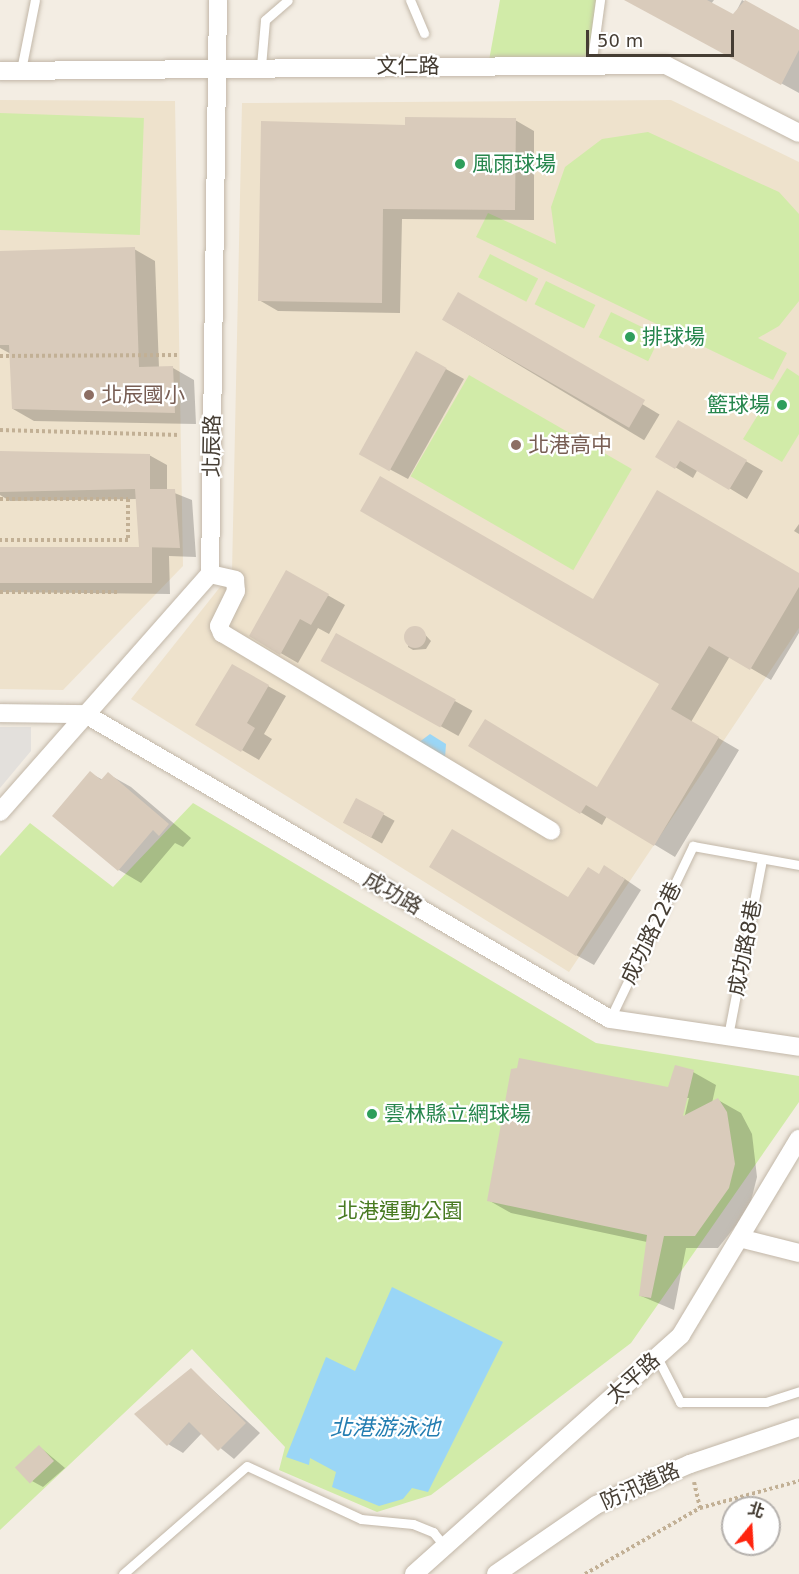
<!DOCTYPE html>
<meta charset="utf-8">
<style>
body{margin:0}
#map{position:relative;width:799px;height:1574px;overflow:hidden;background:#f3ede3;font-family:"DejaVu Sans","Noto Sans TC",sans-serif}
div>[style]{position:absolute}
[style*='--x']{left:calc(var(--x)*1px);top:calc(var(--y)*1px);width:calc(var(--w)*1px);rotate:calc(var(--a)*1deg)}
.education>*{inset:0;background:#eee2cc}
.green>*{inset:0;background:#d1eba8;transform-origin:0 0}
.parking>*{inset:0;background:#e3e0dc}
.water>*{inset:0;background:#9ad6f6}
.shadow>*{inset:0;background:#0003;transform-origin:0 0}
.building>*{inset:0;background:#d9cbbb;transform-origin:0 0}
.round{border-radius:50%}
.path>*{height:4px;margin-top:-2px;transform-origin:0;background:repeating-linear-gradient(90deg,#c2b095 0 3px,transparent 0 6px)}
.roads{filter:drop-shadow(0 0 2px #c2b7a8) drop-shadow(0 0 2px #c2b7a8)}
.lane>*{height:9px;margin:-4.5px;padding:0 4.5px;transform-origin:4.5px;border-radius:4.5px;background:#fff}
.street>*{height:18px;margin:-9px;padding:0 9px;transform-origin:9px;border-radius:9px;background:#fff}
.dots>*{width:16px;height:16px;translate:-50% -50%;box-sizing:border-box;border:3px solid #fff;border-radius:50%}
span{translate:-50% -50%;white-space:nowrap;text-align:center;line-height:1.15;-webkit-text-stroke:4.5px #fff;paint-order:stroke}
.street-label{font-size:21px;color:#453d33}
.leisure-label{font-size:21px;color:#27864d}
.left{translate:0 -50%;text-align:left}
.right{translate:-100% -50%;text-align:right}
.education-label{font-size:21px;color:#785e54}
.park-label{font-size:21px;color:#497b22}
.water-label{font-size:22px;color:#237db1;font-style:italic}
.north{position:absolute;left:721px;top:1496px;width:60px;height:60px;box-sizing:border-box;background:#fff;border:2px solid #b5b1ad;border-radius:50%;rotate:18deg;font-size:16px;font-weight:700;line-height:24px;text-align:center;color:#453d33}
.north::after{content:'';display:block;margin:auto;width:21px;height:27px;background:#ff240e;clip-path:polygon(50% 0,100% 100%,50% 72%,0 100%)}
.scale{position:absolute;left:586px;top:30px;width:148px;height:27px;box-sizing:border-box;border:3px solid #453d33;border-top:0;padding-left:8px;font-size:18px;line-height:21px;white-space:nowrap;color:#453d33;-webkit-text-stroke:4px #fff;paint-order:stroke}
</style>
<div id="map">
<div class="education">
<div style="clip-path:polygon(0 100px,175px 101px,183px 566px,63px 690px,0 689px)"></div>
<div style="clip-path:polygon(671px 100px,799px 162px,799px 628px,569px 972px,131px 699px,232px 572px,242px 103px)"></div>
</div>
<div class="green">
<div style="clip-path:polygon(500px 0,600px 0,591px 66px,488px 66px)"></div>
<div style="left:0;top:113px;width:144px;height:117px;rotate:2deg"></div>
<div style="clip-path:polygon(648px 132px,779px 192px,799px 214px,799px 301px,779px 326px,758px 338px,787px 353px,773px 380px,476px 237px,488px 213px,556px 244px,551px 207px,565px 167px,602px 139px)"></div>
<div style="left:490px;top:254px;width:54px;height:26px;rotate:27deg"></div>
<div style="left:546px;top:281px;width:55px;height:26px;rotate:26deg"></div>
<div style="left:611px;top:312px;width:55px;height:28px;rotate:26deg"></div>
<div style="clip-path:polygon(787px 368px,799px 376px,799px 434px,782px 462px,743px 439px)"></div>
<div style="left:469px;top:375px;width:188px;height:117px;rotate:30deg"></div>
<div style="clip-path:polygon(193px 803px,596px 1043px,799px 1076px,799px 1102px,631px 1343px,431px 1495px,377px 1512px,279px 1470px,285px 1447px,192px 1349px,0 1530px,0 856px,30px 823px,113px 887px)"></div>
</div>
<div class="parking">
<div style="clip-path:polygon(0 727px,31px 727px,31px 751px,0 788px)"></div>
</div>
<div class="water">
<div style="clip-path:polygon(430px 734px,446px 744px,445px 758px,418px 743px)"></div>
<div style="clip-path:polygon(392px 1287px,503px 1342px,428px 1492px,412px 1488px,403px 1499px,379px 1506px,332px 1487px,336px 1472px,310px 1458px,309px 1465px,286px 1457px,326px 1357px,355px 1371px)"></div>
</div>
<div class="shadow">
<div style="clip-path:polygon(629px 0,714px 0,711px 4px,734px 16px,742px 0,799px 32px,799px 93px)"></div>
<div style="clip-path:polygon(515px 120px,534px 131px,534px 220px,402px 219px,400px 313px,278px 311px,259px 300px,407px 126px)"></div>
<div style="clip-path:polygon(134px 249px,155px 261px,159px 368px,173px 368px,194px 380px,196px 424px,34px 421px,13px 409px,11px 354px,0 348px,0 253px)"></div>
<div style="left:459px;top:294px;width:234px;height:30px;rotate:31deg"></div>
<div style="clip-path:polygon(417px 353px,464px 379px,408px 479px,378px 463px)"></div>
<div style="clip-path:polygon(678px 422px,763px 471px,747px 499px,698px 469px,693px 478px,657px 456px)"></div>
<div style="clip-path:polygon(0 453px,149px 455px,167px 465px,167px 490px,192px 500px,196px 557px,169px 556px,170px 594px,0 592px,0 548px,145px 549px,137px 499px,10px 501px,0 495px)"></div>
<div style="clip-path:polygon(799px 524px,799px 534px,794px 531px)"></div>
<div style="clip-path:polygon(287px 572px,345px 605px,329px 634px,318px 628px,298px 663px,251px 636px)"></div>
<div style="clip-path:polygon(799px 574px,799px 633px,771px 680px,730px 656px,691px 722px,739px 750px,675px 857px,607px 816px,602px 825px,470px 746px,598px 788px,661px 684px,594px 601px)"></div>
<div style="clip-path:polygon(419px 628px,431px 641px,426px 649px,413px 650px,408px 647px,410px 629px)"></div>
<div style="left:336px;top:635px;width:156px;height:29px;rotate:29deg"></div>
<div style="clip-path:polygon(232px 666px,286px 696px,264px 734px,272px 739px,259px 760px,197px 724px)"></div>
<div style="clip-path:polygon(90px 773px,103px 780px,108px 774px,131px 787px,191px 838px,183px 847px,175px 843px,141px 883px,119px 870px)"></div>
<div style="left:357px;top:800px;width:43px;height:26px;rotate:29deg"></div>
<div style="clip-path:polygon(600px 875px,622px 877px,641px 890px,594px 965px,576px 955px,568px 898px)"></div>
<div style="clip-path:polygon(evenodd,693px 1072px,716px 1085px,712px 1103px,718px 1100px,741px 1113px,752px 1134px,757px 1177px,749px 1209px,718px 1248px,686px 1248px,674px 1310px,641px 1296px,647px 1242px,511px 1213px,488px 1200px,693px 1072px,686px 1098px,689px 1098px,683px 1123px,680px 1123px,686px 1098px)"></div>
<div style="clip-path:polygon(191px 1370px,260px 1433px,234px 1459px,202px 1433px,183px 1453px,168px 1444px)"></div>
<div style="clip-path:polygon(40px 1447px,65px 1468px,43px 1487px,32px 1481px)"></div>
</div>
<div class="building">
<div style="clip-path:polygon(624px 0,707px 0,733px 14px,745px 0,799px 30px,799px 50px,781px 85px)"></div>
<div style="clip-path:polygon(405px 117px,516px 118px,515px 210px,383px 209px,382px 303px,258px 301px,261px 121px,405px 125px)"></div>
<div style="clip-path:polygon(135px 247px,139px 367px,173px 366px,175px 413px,12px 409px,9px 345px,0 345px,0 251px)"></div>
<div style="left:458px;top:292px;width:216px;height:32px;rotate:30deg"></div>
<div style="left:416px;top:351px;width:35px;height:118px;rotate:29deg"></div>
<div style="clip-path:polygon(678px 420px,747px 460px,729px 490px,680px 461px,675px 469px,655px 457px)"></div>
<div style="clip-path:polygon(0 451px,150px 454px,150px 489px,175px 489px,180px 548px,139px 547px,135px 489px,0 492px)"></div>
<div style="clip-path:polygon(380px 476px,593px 599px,657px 490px,799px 573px,799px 587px,750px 670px,709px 646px,671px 709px,719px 737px,654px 846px,586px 805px,580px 814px,468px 746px,485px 719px,597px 787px,659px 684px,360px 511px)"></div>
<div style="left:0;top:547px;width:152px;height:36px"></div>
<div style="clip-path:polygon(286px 570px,329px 594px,311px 625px,300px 619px,280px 655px,249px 636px)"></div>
<div class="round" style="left:404px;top:626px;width:22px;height:22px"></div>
<div style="left:336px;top:633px;width:137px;height:32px;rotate:29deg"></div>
<div style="clip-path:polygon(232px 664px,269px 685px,247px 723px,255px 728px,241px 752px,195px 725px)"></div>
<div style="clip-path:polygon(90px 771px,101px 780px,108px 772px,169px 824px,159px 836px,153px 830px,118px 871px,52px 816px)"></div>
<div style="left:356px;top:798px;width:32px;height:28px;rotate:28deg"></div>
<div style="clip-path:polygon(452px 829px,568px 897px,588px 867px,599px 874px,604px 865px,625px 879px,576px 956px,429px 867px)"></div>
<div style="clip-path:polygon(519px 1058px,668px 1087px,675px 1065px,694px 1070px,683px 1116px,718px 1098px,727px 1112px,735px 1164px,729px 1188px,695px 1236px,664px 1236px,651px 1298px,639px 1296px,647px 1235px,487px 1201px,511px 1069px,517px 1068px)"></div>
<div style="clip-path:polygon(191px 1368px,246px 1423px,218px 1451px,189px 1422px,167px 1446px,134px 1414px)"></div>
<div style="left:39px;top:1445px;width:22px;height:33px;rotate:47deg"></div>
</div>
<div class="path">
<div style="--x:0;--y:356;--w:177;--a:-0.3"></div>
<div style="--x:0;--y:430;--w:180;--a:1.6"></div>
<div style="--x:0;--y:499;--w:128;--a:0"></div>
<div style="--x:128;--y:499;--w:41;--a:90"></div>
<div style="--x:128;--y:540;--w:128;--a:180"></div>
<div style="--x:0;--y:592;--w:117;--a:0"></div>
<div style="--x:694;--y:1482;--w:27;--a:77"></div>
<div style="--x:585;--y:1574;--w:133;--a:-29.9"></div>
<div style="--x:700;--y:1508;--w:103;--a:-15.3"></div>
</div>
<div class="roads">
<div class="lane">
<div style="--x:410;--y:0;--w:36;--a:67"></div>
<div style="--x:261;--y:66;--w:46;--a:-85"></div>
<div style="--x:265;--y:20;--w:30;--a:-41"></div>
<div style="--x:591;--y:66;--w:67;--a:-82.2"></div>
<div style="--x:21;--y:70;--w:71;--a:-78.7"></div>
<div style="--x:610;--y:1019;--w:192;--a:-64.4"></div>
<div style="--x:693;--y:846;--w:108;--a:10.2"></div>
<div style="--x:728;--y:1036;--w:180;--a:-79.1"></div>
<div style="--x:657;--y:1357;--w:51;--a:62.9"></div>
<div style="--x:680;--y:1402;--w:86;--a:0"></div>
<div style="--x:766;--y:1402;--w:35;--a:-18"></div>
<div style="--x:123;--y:1574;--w:164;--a:-41.1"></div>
<div style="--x:247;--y:1466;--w:126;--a:24.9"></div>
<div style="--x:361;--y:1519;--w:52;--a:5.5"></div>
<div style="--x:413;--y:1524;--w:22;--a:22"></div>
<div style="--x:433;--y:1532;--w:19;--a:51"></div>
</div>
<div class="street">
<div style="--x:0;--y:71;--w:666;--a:-0.52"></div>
<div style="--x:666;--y:65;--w:149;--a:27.1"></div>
<div style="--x:210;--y:574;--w:26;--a:13"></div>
<div style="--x:235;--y:580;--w:11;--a:85"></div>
<div style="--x:236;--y:591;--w:39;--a:116"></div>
<div style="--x:219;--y:626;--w:8;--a:67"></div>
<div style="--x:222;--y:633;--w:384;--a:31"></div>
<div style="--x:0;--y:713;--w:85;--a:0.7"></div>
<div style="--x:85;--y:714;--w:607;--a:30.15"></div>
<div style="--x:610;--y:1019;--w:191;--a:8.4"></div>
<div style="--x:0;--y:812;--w:317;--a:-48.6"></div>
<div style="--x:210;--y:574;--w:574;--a:-89.2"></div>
<div style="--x:743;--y:1239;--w:58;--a:14"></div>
<div style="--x:414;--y:1574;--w:358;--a:-41.8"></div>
<div style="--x:681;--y:1335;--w:229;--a:-59"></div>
<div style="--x:496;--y:1574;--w:121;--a:-34.6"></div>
<div style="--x:596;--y:1505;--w:103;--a:-23.6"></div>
<div style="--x:690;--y:1464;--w:115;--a:-18.7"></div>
</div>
</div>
<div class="dots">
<div style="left:460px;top:164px;background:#2e9e5b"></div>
<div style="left:630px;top:337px;background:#2e9e5b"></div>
<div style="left:89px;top:395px;background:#8d6e63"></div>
<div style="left:782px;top:405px;background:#2e9e5b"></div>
<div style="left:516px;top:445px;background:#8d6e63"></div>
<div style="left:372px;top:1114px;background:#2e9e5b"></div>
</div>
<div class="street-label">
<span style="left:408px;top:66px">文仁路</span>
<span style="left:212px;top:446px;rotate:-89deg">北辰路</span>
<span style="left:393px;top:893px;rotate:30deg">成功路</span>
<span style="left:651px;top:933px;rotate:-64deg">成功路22巷</span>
<span style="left:745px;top:948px;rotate:-79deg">成功路8巷</span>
<span style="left:633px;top:1378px;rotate:-42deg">太平路</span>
<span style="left:640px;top:1486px;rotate:-24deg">防汛道路</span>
</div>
<div class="leisure-label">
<span class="left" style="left:472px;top:164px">風雨球場</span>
<span class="left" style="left:642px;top:337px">排球場</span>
<span class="right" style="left:770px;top:405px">籃球場</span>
<span class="left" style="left:384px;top:1114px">雲林縣立網球場</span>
</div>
<div class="education-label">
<span class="left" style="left:101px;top:395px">北辰國小</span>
<span class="left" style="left:528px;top:445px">北港高中</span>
</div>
<div class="park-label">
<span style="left:400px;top:1211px">北港運動公園</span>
</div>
<div class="water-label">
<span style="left:385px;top:1428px">北港游泳池</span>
</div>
<div class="north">北</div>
<div class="scale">50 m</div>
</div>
